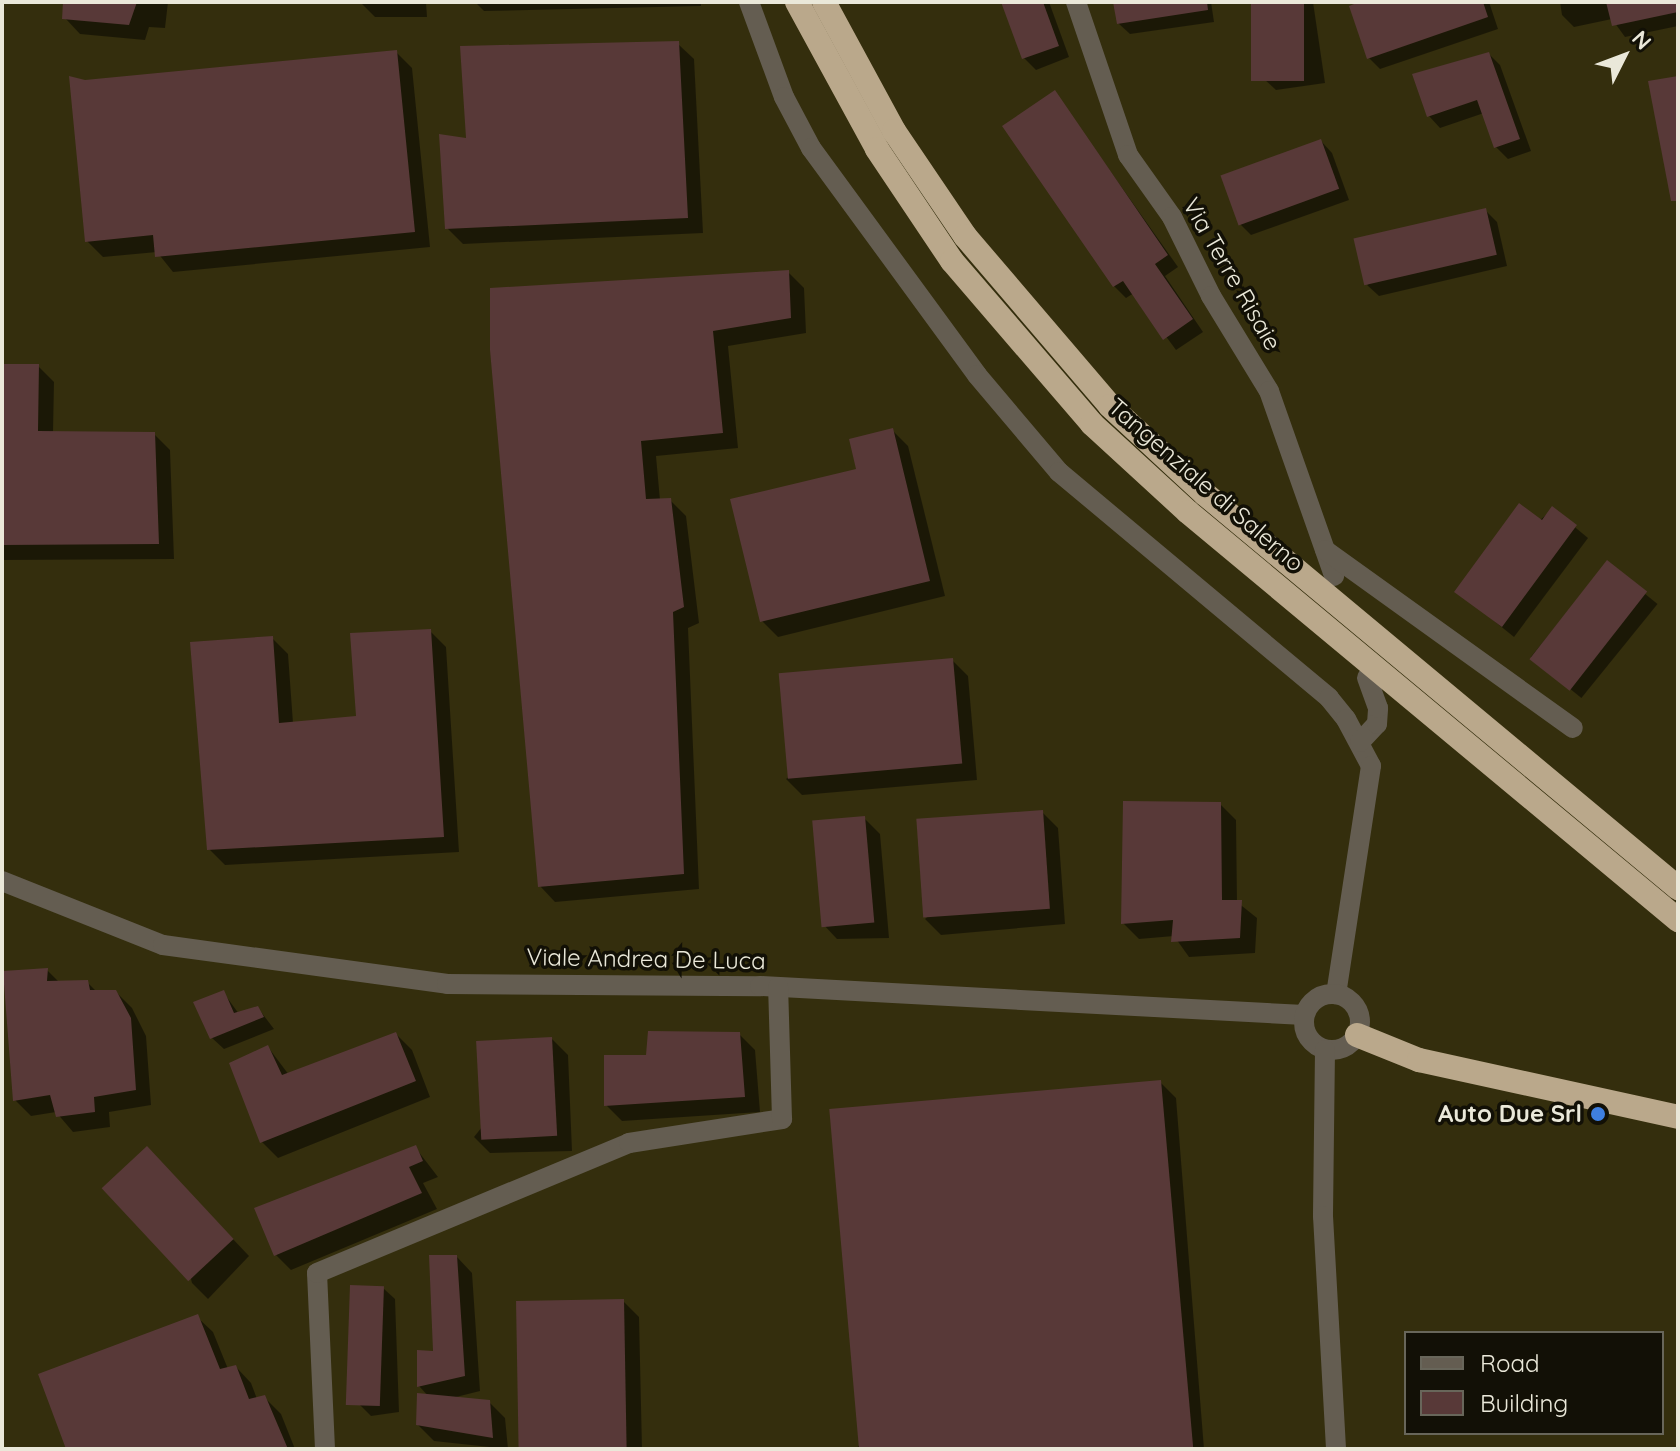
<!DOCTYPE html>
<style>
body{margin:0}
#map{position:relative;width:1680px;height:1451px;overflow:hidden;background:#2c270e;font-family:Quicksand,sans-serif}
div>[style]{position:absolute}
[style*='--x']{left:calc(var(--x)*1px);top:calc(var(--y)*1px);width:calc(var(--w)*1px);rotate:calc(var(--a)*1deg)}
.built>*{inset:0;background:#342e0d}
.shadow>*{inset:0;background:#0007;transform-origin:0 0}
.building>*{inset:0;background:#583938;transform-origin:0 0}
.minor>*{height:20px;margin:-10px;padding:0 10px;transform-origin:10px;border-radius:10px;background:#645d51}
.minor>.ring{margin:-10px;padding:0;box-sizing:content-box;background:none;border:20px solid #645d51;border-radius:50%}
.highway>*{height:24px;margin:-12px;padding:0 12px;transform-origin:12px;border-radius:12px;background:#baa88b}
.dots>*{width:22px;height:22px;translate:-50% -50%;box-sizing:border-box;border:4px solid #121006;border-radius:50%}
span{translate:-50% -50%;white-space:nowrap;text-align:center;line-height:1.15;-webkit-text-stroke:7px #121006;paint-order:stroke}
.street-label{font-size:24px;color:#eae8d9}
.poi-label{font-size:24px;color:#eae8d9;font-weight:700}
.right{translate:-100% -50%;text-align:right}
.frame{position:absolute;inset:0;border:4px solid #eae8d9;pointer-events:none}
.legend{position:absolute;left:1404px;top:1331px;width:260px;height:104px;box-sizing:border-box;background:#121006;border:2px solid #68665a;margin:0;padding:10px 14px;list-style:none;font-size:24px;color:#eae8d9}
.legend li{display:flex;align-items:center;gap:16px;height:40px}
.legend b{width:40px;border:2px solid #68665a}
.north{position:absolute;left:1584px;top:16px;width:80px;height:80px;-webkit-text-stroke:6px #121006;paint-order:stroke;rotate:48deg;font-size:22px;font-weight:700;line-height:32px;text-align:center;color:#eae8d9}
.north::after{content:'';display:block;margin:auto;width:28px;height:36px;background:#eae8d9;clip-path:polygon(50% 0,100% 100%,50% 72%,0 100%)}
</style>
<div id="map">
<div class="built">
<div style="clip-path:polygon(evenodd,2px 2px,1678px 2px,1678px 1449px,2px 1449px,2px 2px,1406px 1333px,1662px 1333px,1662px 1433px,1406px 1433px,1406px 1333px)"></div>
</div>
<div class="shadow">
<div style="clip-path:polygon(67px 2px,168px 2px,165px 28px,149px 27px,145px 40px,80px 34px,65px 18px)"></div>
<div style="clip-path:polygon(360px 2px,426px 2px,427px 17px,375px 17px)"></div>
<div style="clip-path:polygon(475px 2px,701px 2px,701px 6px,484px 11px)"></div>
<div style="clip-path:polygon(1003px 2px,1049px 2px,1069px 57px,1036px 70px,1024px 58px)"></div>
<div style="clip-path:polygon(1115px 2px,1211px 2px,1214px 22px,1130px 34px,1118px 23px)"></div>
<div style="clip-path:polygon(1253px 2px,1313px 2px,1325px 83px,1276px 90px,1264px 79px)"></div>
<div style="clip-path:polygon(1365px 2px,1489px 2px,1498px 29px,1380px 69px,1369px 58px)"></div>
<div style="clip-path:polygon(1560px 2px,1678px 2px,1678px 26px,1625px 37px,1612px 19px,1574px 27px,1562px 15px)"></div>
<div style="clip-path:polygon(678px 44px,694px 59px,703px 233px,463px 244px,447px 228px,468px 140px)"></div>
<div style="clip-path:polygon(396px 52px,412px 68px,430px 247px,173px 272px,157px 252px,103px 257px,87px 241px,85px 82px)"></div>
<div style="clip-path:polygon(1489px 54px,1500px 65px,1531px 151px,1508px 159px,1496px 147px,1484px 113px,1440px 128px,1429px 116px)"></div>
<div style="clip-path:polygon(1055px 93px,1178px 267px,1165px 276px,1203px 332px,1176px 350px,1134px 293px,1126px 298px,1114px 286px)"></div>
<div style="clip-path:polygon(1321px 141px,1332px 153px,1349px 200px,1251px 235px,1239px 223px)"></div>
<div style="clip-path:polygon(1485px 210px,1497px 222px,1507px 266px,1379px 296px,1367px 285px)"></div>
<div style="clip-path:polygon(788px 272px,804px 288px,806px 333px,728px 346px,738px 448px,656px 456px,660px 500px,670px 500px,686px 516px,699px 623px,688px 628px,699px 889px,555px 902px,540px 886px,492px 350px)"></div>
<div style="clip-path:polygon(2px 366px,38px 366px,54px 382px,53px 433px,154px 434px,170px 450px,174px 559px,2px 560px)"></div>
<div style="clip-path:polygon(892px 430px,908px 446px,945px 596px,778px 637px,762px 621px,858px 470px)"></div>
<div style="clip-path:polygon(1553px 509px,1588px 538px,1514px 637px,1457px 591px)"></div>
<div style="left:1607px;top:563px;width:65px;height:121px;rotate:39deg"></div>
<div style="clip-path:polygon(430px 631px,446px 647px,459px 852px,225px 865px,209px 849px,272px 638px,288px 654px,293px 723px,358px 717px)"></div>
<div style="clip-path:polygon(952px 660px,968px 676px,977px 780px,802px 795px,786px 779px)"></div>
<div style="clip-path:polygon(1220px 804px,1236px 820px,1237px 902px,1257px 918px,1255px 953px,1189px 957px,1174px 936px,1139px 939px,1123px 923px)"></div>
<div style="clip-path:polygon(1042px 812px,1058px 828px,1065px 924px,941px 935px,925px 919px)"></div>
<div style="clip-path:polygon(864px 818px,880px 834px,889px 938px,837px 939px,822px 923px)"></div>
<div style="clip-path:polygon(47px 970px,60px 983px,87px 982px,97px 992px,116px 992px,132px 1008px,146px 1036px,151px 1105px,109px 1112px,110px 1127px,73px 1132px,56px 1112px,31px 1116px,15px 1100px)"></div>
<div style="clip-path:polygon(223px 992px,239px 1014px,258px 1008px,274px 1029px,224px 1049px,212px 1038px)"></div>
<div style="clip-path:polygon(396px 1034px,412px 1050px,430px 1097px,278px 1158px,262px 1142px,268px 1047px,289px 1075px)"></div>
<div style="clip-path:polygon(739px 1034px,755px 1050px,760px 1112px,622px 1121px,606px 1105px)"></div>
<div style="clip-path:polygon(552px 1039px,568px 1055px,572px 1151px,490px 1153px,474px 1137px)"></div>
<div style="clip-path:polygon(1160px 1082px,1176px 1098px,1204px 1449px,856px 1449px)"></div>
<div style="clip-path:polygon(415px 1147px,438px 1177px,423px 1183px,437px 1209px,291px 1270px,276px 1255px)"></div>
<div style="clip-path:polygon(162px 1164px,249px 1256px,208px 1299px,192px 1283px)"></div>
<div style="clip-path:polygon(457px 1257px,472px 1273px,480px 1391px,452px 1398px,489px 1402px,505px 1418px,508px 1449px,434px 1441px,418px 1425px,429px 1397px,419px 1386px,435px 1353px)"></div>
<div style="clip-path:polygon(383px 1288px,395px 1299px,399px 1412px,371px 1416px,359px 1404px)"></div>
<div style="clip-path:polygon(623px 1301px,639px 1317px,642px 1449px,524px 1449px)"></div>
<div style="clip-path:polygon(197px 1317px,213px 1332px,228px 1369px,236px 1367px,251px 1383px,257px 1399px,265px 1398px,281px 1414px,295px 1449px,68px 1449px)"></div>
</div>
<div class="building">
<div style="clip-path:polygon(63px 2px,137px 2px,129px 25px,62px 19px)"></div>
<div style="clip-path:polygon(1001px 2px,1043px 2px,1059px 46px,1022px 59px)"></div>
<div style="clip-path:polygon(1113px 2px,1207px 2px,1208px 10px,1117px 24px)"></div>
<div style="left:1251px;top:2px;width:53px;height:79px"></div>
<div style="clip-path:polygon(1359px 2px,1483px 2px,1488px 17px,1367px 59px,1349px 6px)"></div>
<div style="clip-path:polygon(1606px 2px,1678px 2px,1678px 12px,1612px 26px)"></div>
<div style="clip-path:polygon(679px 41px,688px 218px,445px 229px,439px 134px,466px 138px,460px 46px)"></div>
<div style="clip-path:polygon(397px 50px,415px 232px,155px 257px,153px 235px,85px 242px,69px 76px,85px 80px)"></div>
<div style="clip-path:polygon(1489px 52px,1520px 139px,1494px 148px,1477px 100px,1427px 117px,1412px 74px)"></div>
<div style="clip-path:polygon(1678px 76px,1678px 201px,1671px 201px,1648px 81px)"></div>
<div style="clip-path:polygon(1055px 90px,1168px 255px,1155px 264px,1193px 319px,1163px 340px,1123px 281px,1113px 287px,1002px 126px)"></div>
<div style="left:1321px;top:139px;width:53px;height:107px;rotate:70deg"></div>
<div style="left:1486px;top:208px;width:48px;height:136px;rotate:77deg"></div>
<div style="clip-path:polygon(789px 270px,791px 318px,713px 331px,723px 433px,641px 441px,646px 499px,671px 498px,684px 607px,673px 612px,684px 874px,538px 887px,490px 350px,490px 288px)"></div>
<div style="clip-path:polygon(2px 364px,39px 364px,38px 431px,155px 432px,159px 544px,2px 545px)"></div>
<div style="clip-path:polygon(893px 428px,930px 581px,760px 622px,730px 499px,856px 469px,849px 439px)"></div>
<div style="clip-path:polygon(1519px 503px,1542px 520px,1552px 506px,1577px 525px,1502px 627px,1454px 592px)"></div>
<div style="left:1607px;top:560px;width:51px;height:126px;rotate:38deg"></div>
<div style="clip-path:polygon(431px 629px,444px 837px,207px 850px,190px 642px,273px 636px,279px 723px,356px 716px,350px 633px)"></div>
<div style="left:953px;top:658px;width:106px;height:175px;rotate:85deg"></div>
<div style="clip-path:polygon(1123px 801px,1221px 802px,1222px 900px,1242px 900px,1240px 938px,1171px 942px,1173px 920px,1121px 924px)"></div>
<div style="left:1043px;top:810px;width:99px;height:127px;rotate:86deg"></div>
<div style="left:865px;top:816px;width:107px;height:53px;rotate:85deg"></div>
<div style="clip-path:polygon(48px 968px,47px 981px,88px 980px,90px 990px,116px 990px,131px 1018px,136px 1090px,94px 1097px,95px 1112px,56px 1117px,50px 1095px,13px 1101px,3px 971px)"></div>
<div style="clip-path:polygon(224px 990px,234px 1013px,258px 1006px,264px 1017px,210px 1039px,193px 1002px)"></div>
<div style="clip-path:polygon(648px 1031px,740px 1032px,745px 1097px,604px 1106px,604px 1055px,646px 1055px)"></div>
<div style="clip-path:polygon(396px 1032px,416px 1081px,260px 1143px,229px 1063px,268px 1045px,282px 1075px)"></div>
<div style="left:552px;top:1037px;width:99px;height:76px;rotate:87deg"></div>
<div style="left:1161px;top:1080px;width:370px;height:333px;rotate:85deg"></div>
<div style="clip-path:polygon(416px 1145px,423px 1161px,409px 1167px,422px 1193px,274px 1256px,254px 1208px)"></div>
<div style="left:147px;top:1146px;width:127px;height:62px;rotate:47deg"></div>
<div style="clip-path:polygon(429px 1255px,457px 1255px,465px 1376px,417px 1387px,417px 1350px,433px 1351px)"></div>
<div style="left:350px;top:1285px;width:34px;height:120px;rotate:2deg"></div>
<div style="left:624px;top:1299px;width:150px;height:108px;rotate:89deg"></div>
<div style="clip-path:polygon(198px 1314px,220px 1369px,236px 1365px,249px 1399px,265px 1395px,288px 1449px,66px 1449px,38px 1374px)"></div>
<div style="clip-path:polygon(417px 1393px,490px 1400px,493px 1438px,416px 1425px)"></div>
</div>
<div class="minor">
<div style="--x:749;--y:2;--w:101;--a:69.8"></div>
<div style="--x:784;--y:97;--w:58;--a:62.1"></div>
<div style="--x:811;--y:148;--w:281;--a:53.8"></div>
<div style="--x:977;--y:375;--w:127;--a:49.8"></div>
<div style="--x:1059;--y:472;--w:352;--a:39.9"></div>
<div style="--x:1329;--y:698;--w:27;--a:51"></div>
<div style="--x:1346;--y:719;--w:53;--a:62"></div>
<div style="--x:1371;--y:766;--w:231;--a:98.7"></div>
<div style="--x:1076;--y:2;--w:162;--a:71.2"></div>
<div style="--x:1128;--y:155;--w:76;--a:54.6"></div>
<div style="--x:1172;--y:217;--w:88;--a:63.7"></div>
<div style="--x:1211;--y:296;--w:111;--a:58.6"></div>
<div style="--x:1269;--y:391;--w:196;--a:70.6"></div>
<div style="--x:1325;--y:550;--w:305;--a:35.7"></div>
<div style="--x:1360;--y:742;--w:25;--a:-47"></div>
<div style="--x:1377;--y:724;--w:16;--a:-86"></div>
<div style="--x:1378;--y:708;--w:32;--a:-110"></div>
<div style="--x:2;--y:881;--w:173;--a:21.7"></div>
<div style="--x:163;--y:945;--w:287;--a:7.8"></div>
<div style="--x:447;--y:984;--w:313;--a:0.4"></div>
<div style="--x:760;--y:986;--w:545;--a:3.05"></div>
<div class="ring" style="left:1304px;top:994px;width:36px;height:36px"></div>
<div style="--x:1325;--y:1050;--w:166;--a:90.7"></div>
<div style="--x:1323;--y:1216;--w:233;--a:86.8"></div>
<div style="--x:325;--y:1449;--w:176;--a:-92.6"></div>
<div style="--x:317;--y:1273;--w:338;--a:-22.6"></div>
<div style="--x:629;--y:1143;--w:155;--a:-8.9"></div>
<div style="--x:782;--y:1119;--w:132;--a:-91.7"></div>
</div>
<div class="highway">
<div style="--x:797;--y:2;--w:167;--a:61.4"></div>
<div style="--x:877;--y:149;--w:135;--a:56.2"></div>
<div style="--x:952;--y:261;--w:215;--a:49.3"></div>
<div style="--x:1092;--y:424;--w:130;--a:42.5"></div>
<div style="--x:1188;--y:512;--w:638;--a:39.78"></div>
<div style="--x:824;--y:2;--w:147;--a:61.5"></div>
<div style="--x:894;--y:131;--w:127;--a:55.9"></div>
<div style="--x:965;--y:236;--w:223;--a:49.5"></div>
<div style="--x:1110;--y:406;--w:129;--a:42.8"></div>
<div style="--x:1205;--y:494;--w:616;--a:39.79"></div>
<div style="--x:1357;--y:1035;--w:67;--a:22"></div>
<div style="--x:1419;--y:1060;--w:265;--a:12.4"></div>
</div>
<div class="dots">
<div style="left:1598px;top:1114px;background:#3f7fe0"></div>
</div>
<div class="street-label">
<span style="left:1232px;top:274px;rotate:60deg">Via Terre Risaie</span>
<span style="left:1206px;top:485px;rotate:41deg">Tangenziale di Salerno</span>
<span style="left:646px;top:959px;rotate:1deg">Viale Andrea De Luca</span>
</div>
<div class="poi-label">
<span class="right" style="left:1582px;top:1114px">Auto Due Srl</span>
</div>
<div class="frame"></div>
<ul class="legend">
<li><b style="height:10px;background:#645d51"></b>Road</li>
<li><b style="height:22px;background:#583938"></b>Building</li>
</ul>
<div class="north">N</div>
</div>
